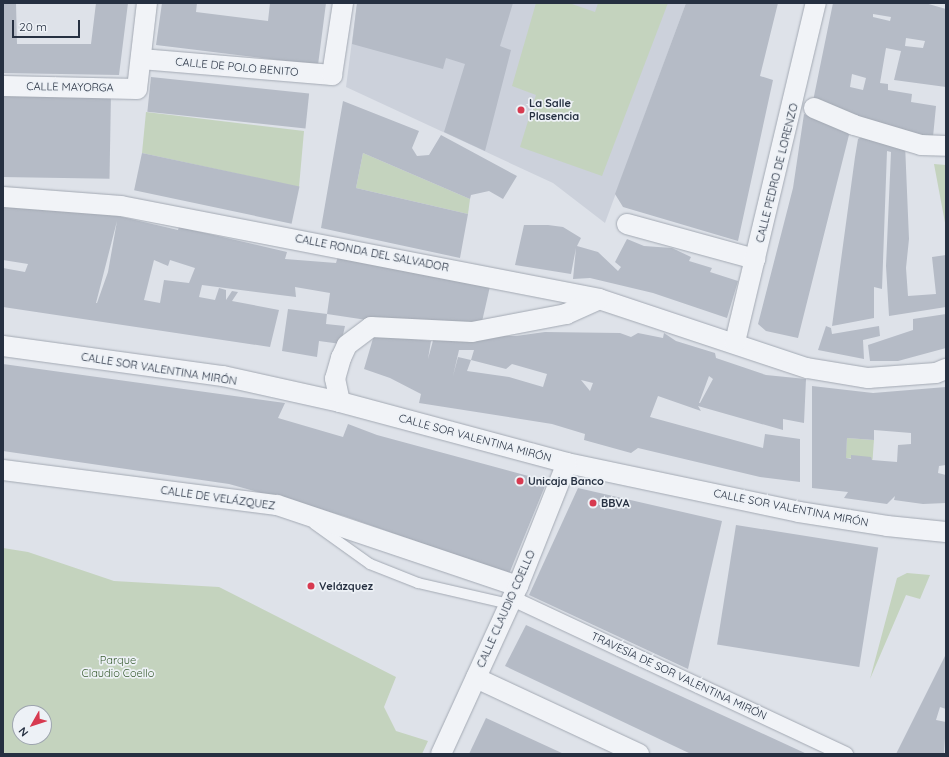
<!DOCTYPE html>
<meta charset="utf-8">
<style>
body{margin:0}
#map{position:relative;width:949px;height:757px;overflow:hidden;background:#dee2e9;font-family:Quicksand,sans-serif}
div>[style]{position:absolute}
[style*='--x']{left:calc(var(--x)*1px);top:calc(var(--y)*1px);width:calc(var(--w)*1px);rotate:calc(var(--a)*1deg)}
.built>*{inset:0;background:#ccd1db}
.green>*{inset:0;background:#c4d3be;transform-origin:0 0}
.building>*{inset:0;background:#b5bbc6;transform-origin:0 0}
.roads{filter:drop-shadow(0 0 1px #a3a9b3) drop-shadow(0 0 1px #a3a9b3)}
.service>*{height:10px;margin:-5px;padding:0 5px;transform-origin:5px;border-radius:5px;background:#f1f3f7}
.pedestrian>*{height:15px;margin:-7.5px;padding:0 7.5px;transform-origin:7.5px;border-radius:7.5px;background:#f1f3f7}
.minor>*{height:20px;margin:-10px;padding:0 10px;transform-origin:10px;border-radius:10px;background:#f1f3f7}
.dots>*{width:11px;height:11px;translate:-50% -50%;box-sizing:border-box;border:2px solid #edf1f6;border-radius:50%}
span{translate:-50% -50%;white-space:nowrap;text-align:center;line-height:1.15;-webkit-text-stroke:3.5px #edf1f6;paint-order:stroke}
.street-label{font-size:11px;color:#263041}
.poi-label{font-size:11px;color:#263041;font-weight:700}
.left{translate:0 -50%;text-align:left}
.park-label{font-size:11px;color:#3a5d32}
.frame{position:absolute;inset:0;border:4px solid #263041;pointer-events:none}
.north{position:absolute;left:12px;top:705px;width:40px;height:40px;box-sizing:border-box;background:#edf1f6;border:1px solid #9da4ae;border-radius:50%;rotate:231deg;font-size:11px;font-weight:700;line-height:16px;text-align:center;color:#263041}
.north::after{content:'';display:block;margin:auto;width:14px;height:18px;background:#d73a50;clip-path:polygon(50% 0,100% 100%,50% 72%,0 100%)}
.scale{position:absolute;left:12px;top:20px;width:68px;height:18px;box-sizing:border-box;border:2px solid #263041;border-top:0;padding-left:5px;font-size:12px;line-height:14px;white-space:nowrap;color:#263041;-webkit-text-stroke:3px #edf1f6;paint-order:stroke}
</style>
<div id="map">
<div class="built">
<div style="clip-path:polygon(357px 3px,686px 3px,605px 223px,553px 183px,346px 87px)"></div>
</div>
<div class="green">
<div style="clip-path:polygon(536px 3px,569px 3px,595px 12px,598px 3px,668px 3px,602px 176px,520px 147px,536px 95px,512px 86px)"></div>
<div style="clip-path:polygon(146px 112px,304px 131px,299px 187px,142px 153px)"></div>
<div style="clip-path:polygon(363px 153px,470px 199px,468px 214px,356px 188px)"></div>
<div style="clip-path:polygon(934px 164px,946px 165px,946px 228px)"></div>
<div style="left:847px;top:438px;width:27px;height:20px;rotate:4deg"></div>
<div style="clip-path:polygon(evenodd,3px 548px,28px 552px,114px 581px,219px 587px,396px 677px,384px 707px,396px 731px,428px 741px,422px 754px,3px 754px,3px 548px,20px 713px,44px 713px,44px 737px,20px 737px,20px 713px)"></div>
<div style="clip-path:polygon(907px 573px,930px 575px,920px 599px,906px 595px,870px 679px,897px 578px)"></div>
</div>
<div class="building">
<div style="clip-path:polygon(3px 3px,16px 3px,17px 44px,91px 44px,96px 3px,128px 3px,119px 75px,3px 73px)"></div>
<div style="clip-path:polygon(162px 3px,197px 3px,196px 12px,268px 21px,270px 3px,326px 3px,318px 65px,156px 45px)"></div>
<div style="clip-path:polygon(357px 3px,513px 3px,500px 46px,511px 50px,485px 151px,444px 132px,465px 64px,446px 58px,443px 69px,352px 44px)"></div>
<div style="clip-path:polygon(686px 3px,778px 3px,760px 76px,773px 80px,738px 241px,623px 207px,615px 194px)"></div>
<div style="clip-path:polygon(evenodd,833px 3px,925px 3px,946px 9px,946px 87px,894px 80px,901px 51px,886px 48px,880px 83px,888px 84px,888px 90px,912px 94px,911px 102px,936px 106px,933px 137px,908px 134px,813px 101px,833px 3px,873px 14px,891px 17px,890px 21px,873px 17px,873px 14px,833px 3px,906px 38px,925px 41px,923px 48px,905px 46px,906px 38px,833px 3px,852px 74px,866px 78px,863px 90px,850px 87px,852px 74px)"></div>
<div style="left:151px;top:77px;width:159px;height:35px;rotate:6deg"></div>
<div style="left:3px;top:92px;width:108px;height:85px;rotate:1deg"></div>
<div style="clip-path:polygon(343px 101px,419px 131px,412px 148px,417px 156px,429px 155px,441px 135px,517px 176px,503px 199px,489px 191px,471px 195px,470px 199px,363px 153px,356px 188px,468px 214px,460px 258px,321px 228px)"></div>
<div style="clip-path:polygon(804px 114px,851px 127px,798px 338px,766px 331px,758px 324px,793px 188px)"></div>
<div style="clip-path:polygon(863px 136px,905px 144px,909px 239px,906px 268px,908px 296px,936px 294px,932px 257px,946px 255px,946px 307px,889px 316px,886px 266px,891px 152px,887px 151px,882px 289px,874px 287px,874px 318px,832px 326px,855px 157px,858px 139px)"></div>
<div style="left:142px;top:153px;width:161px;height:38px;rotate:12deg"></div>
<div style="clip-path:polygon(evenodd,3px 202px,118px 216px,178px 230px,179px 227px,287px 252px,285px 259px,336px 263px,339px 253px,491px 282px,481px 326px,380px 322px,327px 314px,330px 293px,295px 287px,296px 297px,202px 285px,199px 297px,215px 300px,219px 288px,226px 290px,226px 300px,232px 291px,238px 292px,232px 301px,279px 310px,270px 347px,3px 307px,3px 268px,25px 272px,28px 264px,3px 260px,3px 202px,117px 221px,108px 272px,97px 303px,96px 303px,117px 221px,3px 202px,154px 260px,168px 266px,170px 260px,195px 268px,189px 283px,164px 280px,160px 303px,144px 300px,154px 260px)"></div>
<div style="clip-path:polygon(524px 225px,548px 225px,543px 262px,548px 225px,563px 227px,581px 238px,577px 246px,598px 252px,618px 271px,621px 267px,615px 262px,627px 239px,644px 246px,672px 248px,691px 257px,689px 261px,712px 268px,710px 272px,738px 281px,727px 318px,653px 293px,590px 278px,573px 279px,576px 248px,571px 274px,515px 265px)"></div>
<div style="clip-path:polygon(288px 309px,327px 314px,326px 324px,345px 326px,341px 344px,319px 341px,317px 357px,282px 351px)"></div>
<div style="clip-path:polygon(946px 314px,946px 348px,898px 361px,870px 361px,868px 345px,913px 330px,913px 319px)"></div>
<div style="clip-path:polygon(826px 326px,831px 328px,832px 334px,879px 326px,880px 336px,863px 340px,864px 359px,818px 350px)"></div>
<div style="clip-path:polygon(evenodd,545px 332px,620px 333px,631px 337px,638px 333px,663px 338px,664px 333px,676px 341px,715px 353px,716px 358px,766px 375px,806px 379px,804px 423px,783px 419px,783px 430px,698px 406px,701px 411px,658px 396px,650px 417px,763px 448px,765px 434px,800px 439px,800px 482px,760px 477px,638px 448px,631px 453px,584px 440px,585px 434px,552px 424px,419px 403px,421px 394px,390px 378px,364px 369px,374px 335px,431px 341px,428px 359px,434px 337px,516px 336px,545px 332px,459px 350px,474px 350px,471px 360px,506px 369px,512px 364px,547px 374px,543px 387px,509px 377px,467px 371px,471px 360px,458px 357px,453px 376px,459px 350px,545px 332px,709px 376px,713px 379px,700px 403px,699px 403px,709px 376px,545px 332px,581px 380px,593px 383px,590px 391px,581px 380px)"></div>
<div style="clip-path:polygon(3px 364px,285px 403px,278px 418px,343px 437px,348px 424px,377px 435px,547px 481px,509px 574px,344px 516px,229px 484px,3px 451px)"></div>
<div style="clip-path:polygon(evenodd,812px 386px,873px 393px,946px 387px,946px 465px,939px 466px,938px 473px,946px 475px,946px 503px,923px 504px,894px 500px,895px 496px,887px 504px,844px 498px,848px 492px,812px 488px,812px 386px,874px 430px,911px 433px,911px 444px,898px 445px,897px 462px,872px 460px,871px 457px,851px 455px,851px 459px,846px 458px,847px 438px,874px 440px,874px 430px)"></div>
<div style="clip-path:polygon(578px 488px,722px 521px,688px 669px,529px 595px)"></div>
<div style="left:736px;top:525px;width:144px;height:121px;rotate:9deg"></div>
<div style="clip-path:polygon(526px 625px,807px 754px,691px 754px,505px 666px)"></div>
<div style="clip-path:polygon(946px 654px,946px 709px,940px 707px,936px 720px,946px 722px,944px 754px,896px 754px)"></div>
<div style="clip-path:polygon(486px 718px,564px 754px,469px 754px)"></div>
</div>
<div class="roads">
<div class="service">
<div style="--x:314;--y:524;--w:69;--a:35.5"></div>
<div style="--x:370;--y:564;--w:52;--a:21.6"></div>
<div style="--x:418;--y:583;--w:93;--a:13"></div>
</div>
<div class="pedestrian">
<div style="--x:512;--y:598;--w:368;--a:25.1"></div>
</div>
<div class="minor">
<div style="--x:141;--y:59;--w:192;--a:4.8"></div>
<div style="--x:332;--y:75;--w:73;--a:-81.3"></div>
<div style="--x:3;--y:86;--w:134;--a:1.3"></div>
<div style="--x:137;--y:89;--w:87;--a:-83.4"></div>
<div style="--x:814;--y:108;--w:43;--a:23"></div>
<div style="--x:854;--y:125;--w:70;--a:16.6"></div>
<div style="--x:921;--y:145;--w:25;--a:2"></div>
<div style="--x:3;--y:197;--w:118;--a:4.4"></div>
<div style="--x:121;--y:206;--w:487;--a:11"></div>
<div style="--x:599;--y:299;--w:219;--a:18.4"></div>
<div style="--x:807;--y:368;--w:62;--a:9.3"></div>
<div style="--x:868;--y:378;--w:68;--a:-4.2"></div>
<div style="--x:936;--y:373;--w:11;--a:-22"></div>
<div style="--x:627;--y:224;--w:133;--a:15.3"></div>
<div style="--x:735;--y:342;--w:349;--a:-76.6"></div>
<div style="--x:3;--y:346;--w:222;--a:7.8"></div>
<div style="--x:223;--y:376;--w:120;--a:12.5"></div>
<div style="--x:340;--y:402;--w:235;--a:15"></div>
<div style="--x:567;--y:463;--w:237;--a:11.9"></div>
<div style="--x:799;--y:512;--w:89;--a:9"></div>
<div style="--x:887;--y:526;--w:59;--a:5.8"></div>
<div style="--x:340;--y:402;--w:24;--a:-102"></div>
<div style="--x:335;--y:379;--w:22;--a:-74"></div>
<div style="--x:341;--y:358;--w:14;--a:-65"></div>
<div style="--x:347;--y:345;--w:30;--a:-37"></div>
<div style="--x:371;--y:327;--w:101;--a:2.8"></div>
<div style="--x:472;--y:332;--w:96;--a:-10.8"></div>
<div style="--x:566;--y:314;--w:36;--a:-24"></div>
<div style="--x:3;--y:470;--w:276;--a:7.3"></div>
<div style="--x:277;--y:505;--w:254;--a:18.6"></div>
<div style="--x:476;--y:678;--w:180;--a:25"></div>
<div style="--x:441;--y:754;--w:185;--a:-65.4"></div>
<div style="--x:518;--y:586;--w:132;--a:-68.3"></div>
</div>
</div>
<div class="dots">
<div style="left:521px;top:110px;background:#d73a50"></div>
<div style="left:520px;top:481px;background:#d73a50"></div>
<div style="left:593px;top:503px;background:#d73a50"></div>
<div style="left:311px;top:586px;background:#d73a50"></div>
</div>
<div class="street-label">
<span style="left:237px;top:67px;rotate:5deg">CALLE DE POLO BENITO</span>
<span style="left:70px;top:87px;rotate:1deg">CALLE MAYORGA</span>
<span style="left:777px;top:173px;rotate:-76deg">CALLE PEDRO DE LORENZO</span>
<span style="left:372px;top:253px;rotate:11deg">CALLE RONDA DEL SALVADOR</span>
<span style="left:159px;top:369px;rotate:9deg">CALLE SOR VALENTINA MIRÓN</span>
<span style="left:475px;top:438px;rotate:15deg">CALLE SOR VALENTINA MIRÓN</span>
<span style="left:218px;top:498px;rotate:8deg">CALLE DE VELÁZQUEZ</span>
<span style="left:791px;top:508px;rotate:11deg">CALLE SOR VALENTINA MIRÓN</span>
<span style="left:506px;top:609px;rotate:-66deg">CALLE CLAUDIO COELLO</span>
<span style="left:679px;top:676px;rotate:25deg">TRAVESÍA DE SOR VALENTINA MIRÓN</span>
</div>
<div class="poi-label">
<span class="left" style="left:529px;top:110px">La Salle<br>Plasencia</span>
<span class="left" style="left:528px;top:481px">Unicaja Banco</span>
<span class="left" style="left:601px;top:503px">BBVA</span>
<span class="left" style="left:319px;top:586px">Velázquez</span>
</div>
<div class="park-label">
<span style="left:118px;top:667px">Parque<br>Claudio Coello</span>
</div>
<div class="frame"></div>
<div class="north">N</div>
<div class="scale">20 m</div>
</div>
